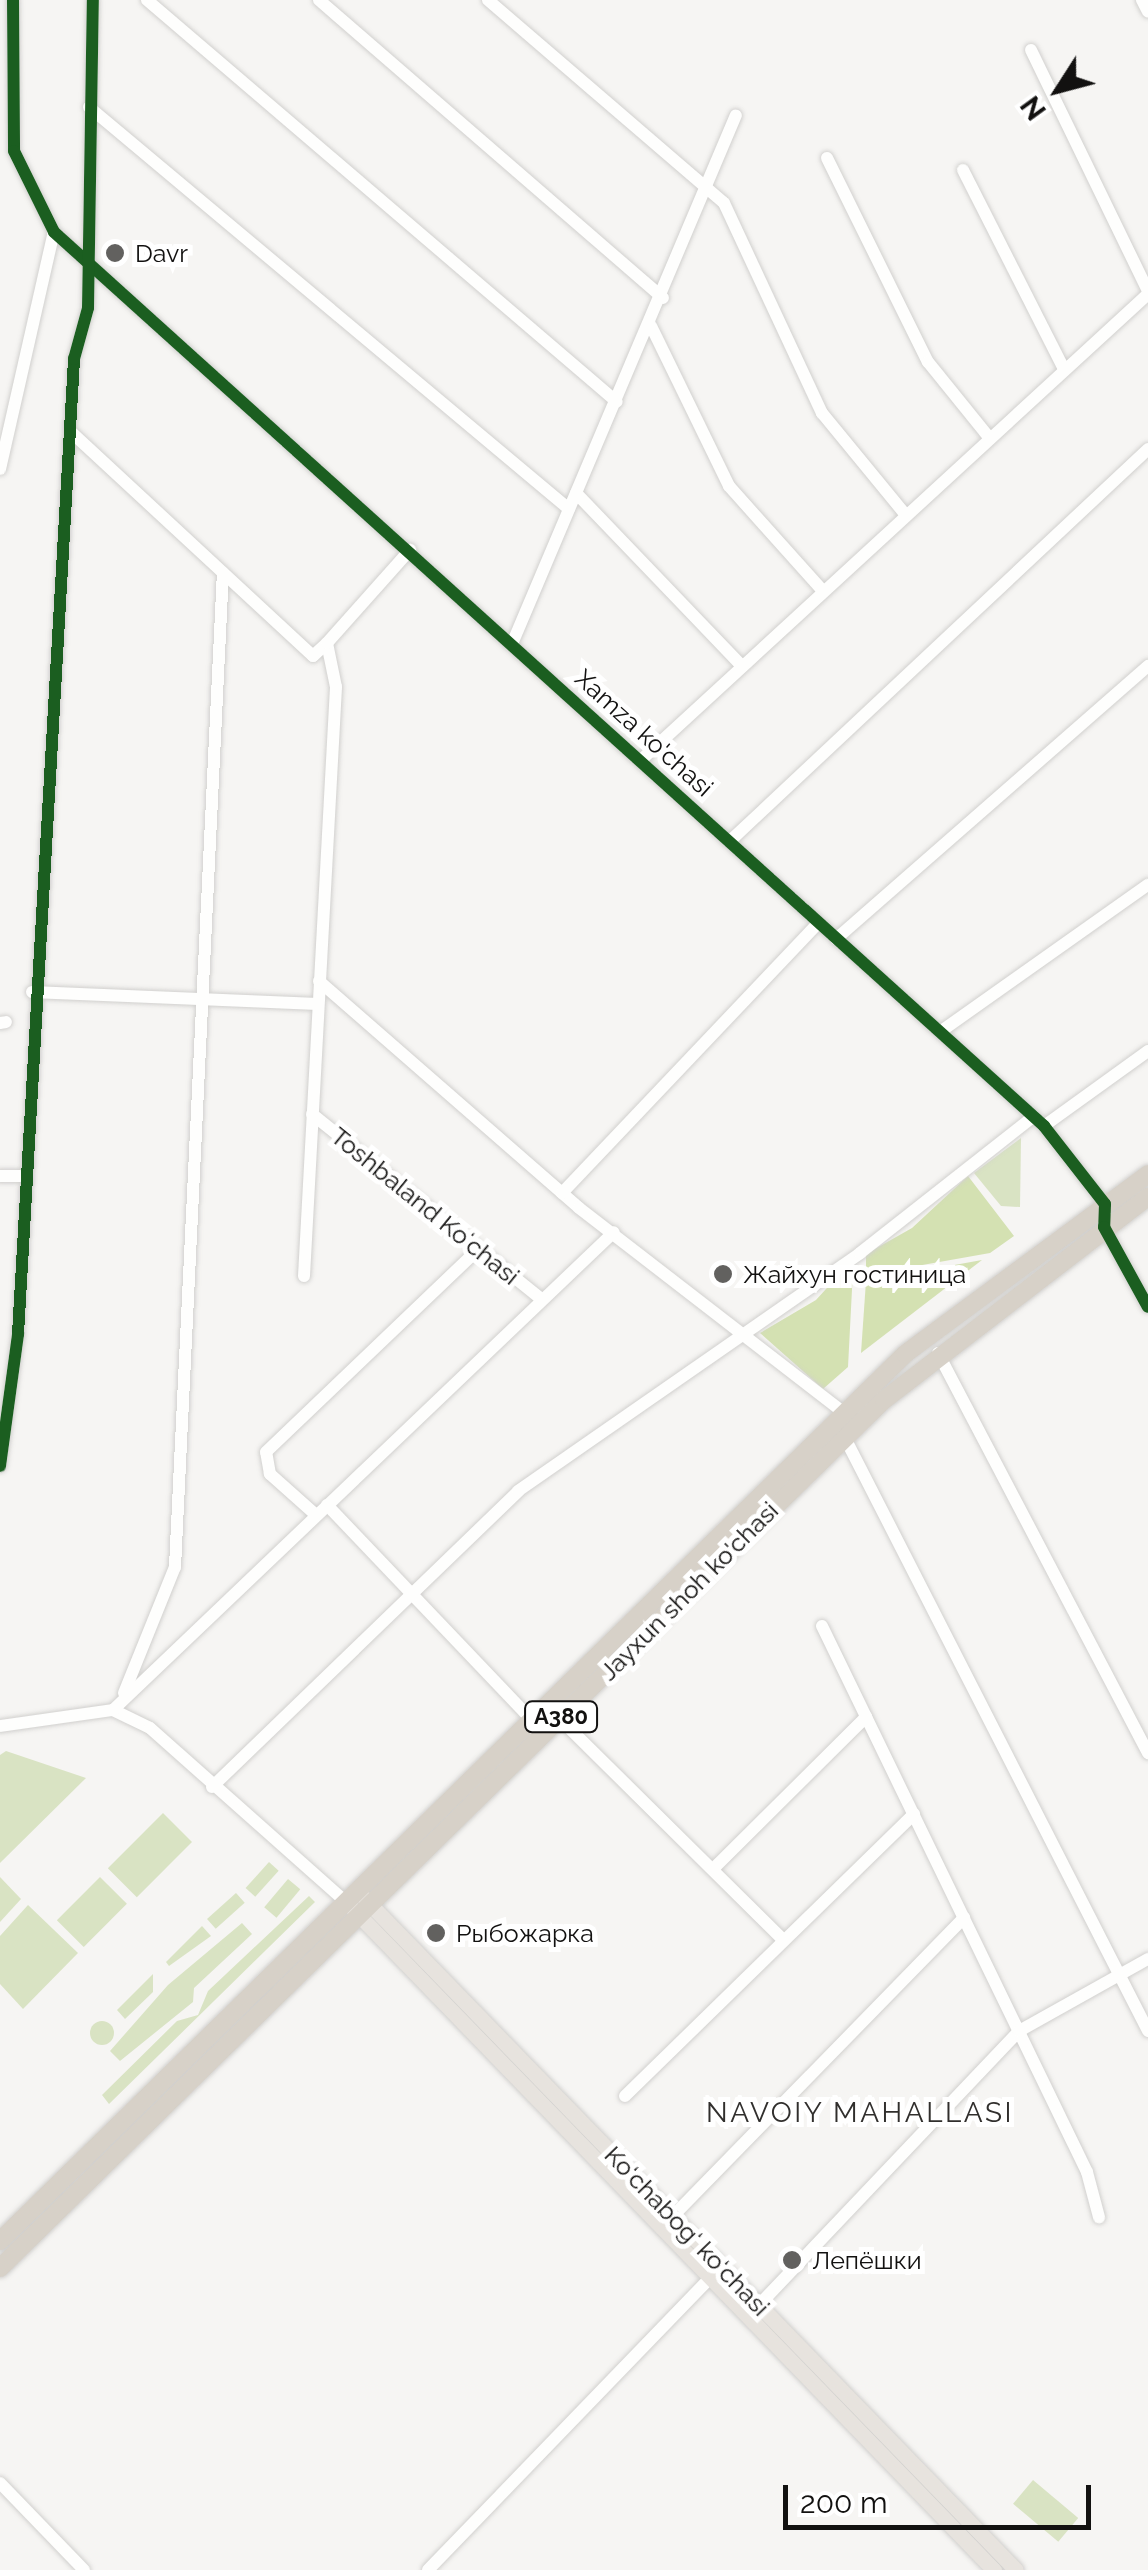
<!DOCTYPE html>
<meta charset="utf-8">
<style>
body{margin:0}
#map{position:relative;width:1148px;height:2570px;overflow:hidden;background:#f6f5f3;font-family:Raleway,sans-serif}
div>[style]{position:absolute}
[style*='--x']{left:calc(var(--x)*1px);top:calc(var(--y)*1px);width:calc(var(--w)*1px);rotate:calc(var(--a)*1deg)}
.green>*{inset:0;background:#d9e3c3;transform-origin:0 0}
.round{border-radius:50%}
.forest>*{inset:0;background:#d4e1b2}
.roads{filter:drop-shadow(0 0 2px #d1d0ce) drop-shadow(0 0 2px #d1d0ce)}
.minor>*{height:12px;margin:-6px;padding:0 6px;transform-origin:6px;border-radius:6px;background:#fefefd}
.major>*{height:15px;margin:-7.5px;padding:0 7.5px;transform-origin:7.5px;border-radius:7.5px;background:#e7e3de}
.highway>*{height:18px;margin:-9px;padding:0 9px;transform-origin:9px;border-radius:9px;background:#d7d1c8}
.cycleway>*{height:12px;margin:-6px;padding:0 6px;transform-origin:6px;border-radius:6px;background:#1b5e20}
.dots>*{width:28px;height:28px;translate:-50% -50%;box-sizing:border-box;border:5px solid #fff;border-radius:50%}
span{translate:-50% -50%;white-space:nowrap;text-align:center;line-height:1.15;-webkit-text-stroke:10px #fff;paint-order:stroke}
.shield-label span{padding:2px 8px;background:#fff;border:2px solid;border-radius:8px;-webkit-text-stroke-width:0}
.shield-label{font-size:22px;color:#121110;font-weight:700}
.poi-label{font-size:25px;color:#121110}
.left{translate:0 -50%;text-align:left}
.street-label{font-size:25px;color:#121110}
.neighbourhood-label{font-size:28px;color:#312f2d;letter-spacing:2.5px}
.north{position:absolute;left:1008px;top:40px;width:100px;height:100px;-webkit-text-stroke:8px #fff;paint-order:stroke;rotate:234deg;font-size:28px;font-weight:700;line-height:40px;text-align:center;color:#121110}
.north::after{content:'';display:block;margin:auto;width:35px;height:45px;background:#121110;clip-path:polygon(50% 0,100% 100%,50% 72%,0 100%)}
.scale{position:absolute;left:783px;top:2485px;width:308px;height:45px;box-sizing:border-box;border:5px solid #121110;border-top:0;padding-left:12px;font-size:30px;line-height:35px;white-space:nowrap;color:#121110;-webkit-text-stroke:8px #fff;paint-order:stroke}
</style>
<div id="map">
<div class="green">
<div style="clip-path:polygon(1021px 1138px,1020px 1207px,1001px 1206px,974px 1173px)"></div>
<div style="clip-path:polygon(6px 1751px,86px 1778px,0 1863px,0 1755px)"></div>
<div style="left:163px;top:1813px;width:41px;height:78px;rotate:45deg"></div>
<div style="left:269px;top:1862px;width:13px;height:35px;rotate:42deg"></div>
<div style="clip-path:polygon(0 1877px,21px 1899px,0 1922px)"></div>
<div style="left:100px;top:1877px;width:38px;height:61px;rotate:45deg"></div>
<div style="left:288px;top:1879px;width:16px;height:37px;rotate:40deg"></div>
<div style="left:236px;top:1893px;width:13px;height:39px;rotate:48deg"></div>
<div style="clip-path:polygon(309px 1896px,315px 1902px,109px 2104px,102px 2095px,177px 2021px,198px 2015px,208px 1991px)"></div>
<div style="clip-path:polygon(28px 1905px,78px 1953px,23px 2009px,0 1984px,0 1936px)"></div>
<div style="clip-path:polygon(242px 1923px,252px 1934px,194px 1988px,193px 2002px,120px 2061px,110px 2051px,168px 1985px)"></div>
<div style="clip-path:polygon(202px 1926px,211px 1936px,169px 1966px,166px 1962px)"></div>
<div style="clip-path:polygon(153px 1974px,153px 1992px,125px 2019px,117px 2010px)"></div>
<div class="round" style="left:90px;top:2021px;width:24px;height:24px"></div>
<div style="left:1033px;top:2480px;width:59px;height:31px;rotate:40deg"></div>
</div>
<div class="forest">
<div style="clip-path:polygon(968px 1176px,1014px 1236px,990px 1253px,866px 1275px,866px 1254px,912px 1228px)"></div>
<div style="clip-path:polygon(982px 1260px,861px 1353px,866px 1281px)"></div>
<div style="clip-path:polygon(846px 1267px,853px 1270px,848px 1367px,823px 1389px,760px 1333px,816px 1300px)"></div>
</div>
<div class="roads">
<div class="minor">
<div style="--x:13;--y:0;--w:151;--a:89.6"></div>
<div style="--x:14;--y:151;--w:90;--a:63.7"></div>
<div style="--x:54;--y:232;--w:1334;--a:42.08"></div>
<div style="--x:1044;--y:1126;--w:99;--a:52"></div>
<div style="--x:1105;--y:1204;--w:23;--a:92"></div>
<div style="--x:1104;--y:1227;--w:91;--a:61.2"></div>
<div style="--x:147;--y:0;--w:618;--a:40.54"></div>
<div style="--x:319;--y:0;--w:455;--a:40.9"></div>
<div style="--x:488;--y:0;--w:311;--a:40.7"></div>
<div style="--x:724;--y:203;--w:232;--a:65"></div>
<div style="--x:822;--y:413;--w:131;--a:50.6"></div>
<div style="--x:1142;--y:0;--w:13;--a:63"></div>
<div style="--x:1031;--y:50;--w:268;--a:64.1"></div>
<div style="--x:89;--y:107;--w:626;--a:39.95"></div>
<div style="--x:827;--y:158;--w:228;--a:63.7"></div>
<div style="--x:928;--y:362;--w:95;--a:51"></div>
<div style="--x:963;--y:170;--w:223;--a:63.1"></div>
<div style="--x:651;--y:326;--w:178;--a:64"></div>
<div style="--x:729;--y:486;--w:141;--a:48.2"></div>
<div style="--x:70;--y:431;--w:331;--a:42.8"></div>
<div style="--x:313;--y:656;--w:19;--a:-43"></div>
<div style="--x:0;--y:469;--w:243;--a:-77.2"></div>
<div style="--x:576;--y:493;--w:240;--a:46.2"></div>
<div style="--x:512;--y:644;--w:574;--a:-67.05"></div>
<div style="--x:641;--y:760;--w:689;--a:-42.59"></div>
<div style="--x:730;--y:841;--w:573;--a:-43.16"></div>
<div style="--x:836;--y:939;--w:415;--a:-41.2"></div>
<div style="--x:319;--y:981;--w:345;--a:41.1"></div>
<div style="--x:579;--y:1208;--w:335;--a:37.7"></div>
<div style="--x:32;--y:992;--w:286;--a:2.4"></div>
<div style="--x:0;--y:1023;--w:6;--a:-9"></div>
<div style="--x:940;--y:1032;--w:255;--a:-35.3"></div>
<div style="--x:312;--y:1114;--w:293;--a:38.9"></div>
<div style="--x:1044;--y:1126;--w:128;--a:-35.8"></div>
<div style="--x:0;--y:1176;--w:20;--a:0"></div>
<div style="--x:562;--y:1193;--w:372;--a:-46.5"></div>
<div style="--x:304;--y:1276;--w:590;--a:-86.89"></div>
<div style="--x:336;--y:687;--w:45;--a:-101.6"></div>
<div style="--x:327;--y:643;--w:125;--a:-48.3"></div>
<div style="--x:938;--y:1353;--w:452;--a:62.3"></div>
<div style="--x:845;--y:1438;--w:666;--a:62.93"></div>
<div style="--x:0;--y:1466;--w:133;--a:-82.2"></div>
<div style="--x:18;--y:1334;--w:977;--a:-86.71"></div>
<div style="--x:74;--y:359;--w:53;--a:-74.6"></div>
<div style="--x:88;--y:308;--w:308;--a:-89.1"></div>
<div style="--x:327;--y:1505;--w:296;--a:46.4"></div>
<div style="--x:316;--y:1515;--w:62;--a:-138.3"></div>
<div style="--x:270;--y:1474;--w:22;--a:-100"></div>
<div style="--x:266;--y:1452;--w:289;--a:-43.7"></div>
<div style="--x:822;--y:1626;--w:607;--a:64.11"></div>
<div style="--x:1087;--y:2172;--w:47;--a:75.1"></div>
<div style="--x:124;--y:1693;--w:136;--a:-68"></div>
<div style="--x:175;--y:1567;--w:995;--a:-87.24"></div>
<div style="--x:113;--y:1710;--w:41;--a:25.9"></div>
<div style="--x:150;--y:1728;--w:264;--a:41.6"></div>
<div style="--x:560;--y:1719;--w:314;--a:44.7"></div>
<div style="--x:0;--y:1726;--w:114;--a:-8.1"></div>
<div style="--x:113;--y:1710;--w:692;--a:-43.65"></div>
<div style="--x:212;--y:1787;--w:426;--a:-44"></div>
<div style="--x:518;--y:1491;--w:417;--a:-34.8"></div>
<div style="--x:860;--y:1253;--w:221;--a:-38.2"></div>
<div style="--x:713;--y:1869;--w:216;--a:-44.8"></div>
<div style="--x:625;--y:2096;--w:404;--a:-44.3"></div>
<div style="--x:673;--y:2216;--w:417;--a:-45.7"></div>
<div style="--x:759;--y:2305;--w:378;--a:-46.5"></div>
<div style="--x:1019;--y:2031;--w:148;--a:-29.2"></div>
<div style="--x:0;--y:2483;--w:121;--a:46"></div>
<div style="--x:428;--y:2570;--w:407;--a:-46"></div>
</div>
<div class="major">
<div style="--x:364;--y:1898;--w:936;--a:45.87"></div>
<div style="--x:353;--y:1909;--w:921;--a:45.88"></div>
</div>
<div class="highway">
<div style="--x:0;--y:2241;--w:1267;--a:-44.42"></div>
<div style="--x:905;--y:1354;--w:302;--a:-36.5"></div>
<div style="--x:0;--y:2268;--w:1239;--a:-44.48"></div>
<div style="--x:884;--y:1400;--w:333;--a:-37.6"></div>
</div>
</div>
<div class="cycleway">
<div style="--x:13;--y:0;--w:151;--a:89.6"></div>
<div style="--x:14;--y:151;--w:90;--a:63.7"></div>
<div style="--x:54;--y:232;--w:1334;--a:42.08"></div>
<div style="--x:1044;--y:1126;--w:99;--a:52"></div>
<div style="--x:1105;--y:1204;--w:23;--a:92"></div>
<div style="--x:1104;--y:1227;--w:91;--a:61.2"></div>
<div style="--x:0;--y:1466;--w:133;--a:-82.2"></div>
<div style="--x:18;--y:1334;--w:977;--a:-86.71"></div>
<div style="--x:74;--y:359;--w:53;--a:-74.6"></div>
<div style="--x:88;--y:308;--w:308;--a:-89.1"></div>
</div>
<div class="dots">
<div style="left:115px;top:253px;background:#62615f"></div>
<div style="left:723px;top:1274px;background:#62615f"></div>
<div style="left:436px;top:1933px;background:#62615f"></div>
<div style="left:792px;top:2260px;background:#62615f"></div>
</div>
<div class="shield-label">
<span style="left:561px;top:1717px">A380</span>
</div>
<div class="poi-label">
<span class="left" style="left:135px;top:253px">Davr</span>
<span class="left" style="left:743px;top:1274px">Жайхун гостиница</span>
<span class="left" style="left:456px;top:1933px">Рыбожарка</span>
<span class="left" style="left:812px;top:2260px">Лепёшки</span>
</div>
<div class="street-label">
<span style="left:644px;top:733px;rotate:42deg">Xamza ko'chasi</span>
<span style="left:425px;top:1206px;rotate:39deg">Toshbaland Koʻchasi</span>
<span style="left:689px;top:1591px;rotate:-45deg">Jayxun shoh ko'chasi</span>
<span style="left:687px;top:2231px;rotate:46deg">Ko‘chabog‘ ko‘chasi</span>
</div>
<div class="neighbourhood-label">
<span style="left:860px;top:2113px">NAVOIY MAHALLASI</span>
</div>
<div class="north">N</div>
<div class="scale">200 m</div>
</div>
